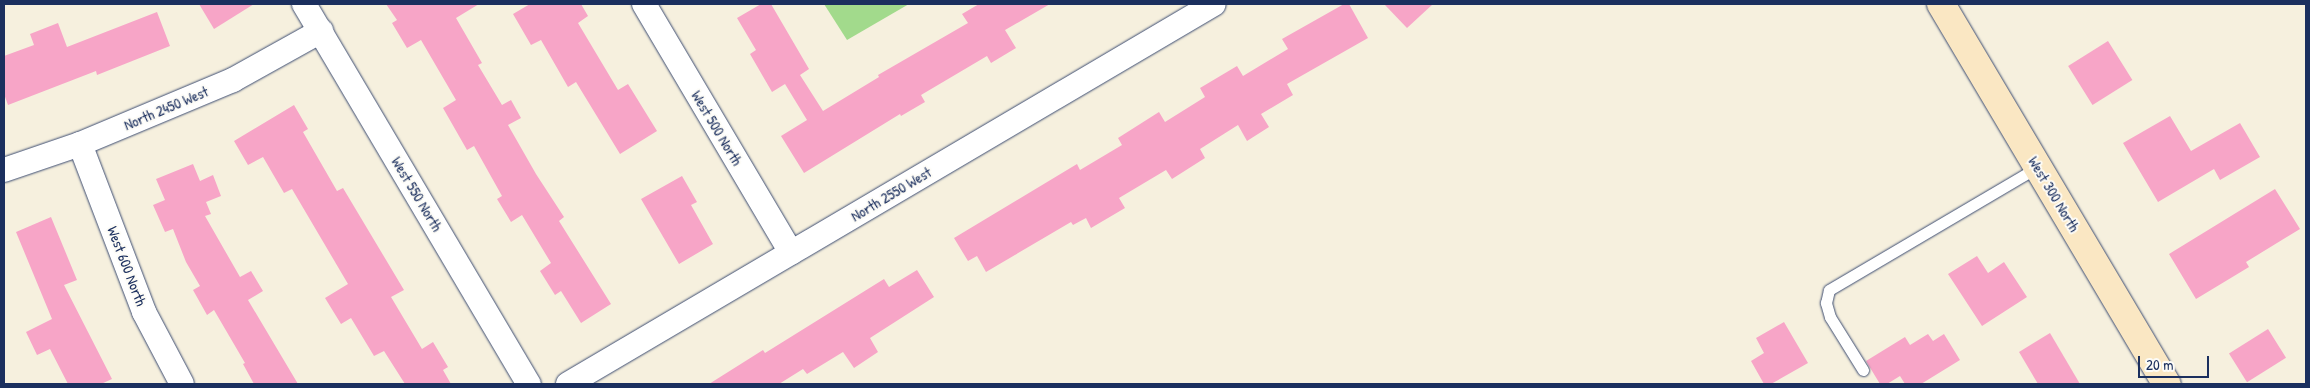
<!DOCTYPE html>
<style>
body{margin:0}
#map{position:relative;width:2310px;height:388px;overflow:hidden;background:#f6f0de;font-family:"Patrick Hand",sans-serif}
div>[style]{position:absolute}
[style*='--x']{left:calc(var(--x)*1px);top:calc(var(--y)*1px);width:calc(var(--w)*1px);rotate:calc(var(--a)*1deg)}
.green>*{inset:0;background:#a2da8c}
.building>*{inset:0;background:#f7a5c7;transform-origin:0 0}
.roads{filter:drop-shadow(0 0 1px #3c4c71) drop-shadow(0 0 1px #3c4c71)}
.service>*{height:11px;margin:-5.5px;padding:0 5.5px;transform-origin:5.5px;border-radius:5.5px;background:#fff}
.minor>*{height:24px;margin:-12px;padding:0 12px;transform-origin:12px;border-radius:12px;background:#fff}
.secondary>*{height:28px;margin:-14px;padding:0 14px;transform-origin:14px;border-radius:14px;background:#fae7c3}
span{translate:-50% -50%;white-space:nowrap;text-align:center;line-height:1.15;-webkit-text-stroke:4px #fdfcf7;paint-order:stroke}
.street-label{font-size:15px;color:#1b2f5e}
.frame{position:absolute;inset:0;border:5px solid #1b2f5e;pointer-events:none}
.scale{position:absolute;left:2138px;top:356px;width:71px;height:22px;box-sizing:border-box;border:2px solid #1b2f5e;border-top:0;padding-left:6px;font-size:15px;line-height:18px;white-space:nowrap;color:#1b2f5e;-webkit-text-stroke:4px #fdfcf7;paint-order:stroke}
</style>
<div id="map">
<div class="green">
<div style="clip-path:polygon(824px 4px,909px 4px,847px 40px)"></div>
</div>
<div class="building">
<div style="clip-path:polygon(199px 4px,254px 4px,214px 29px)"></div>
<div style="clip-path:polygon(386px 4px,479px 4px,456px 18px,482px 63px,478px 65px,502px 105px,511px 100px,521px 118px,508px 125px,536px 174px,564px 217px,559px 221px,611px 304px,581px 323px,561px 291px,555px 295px,540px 271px,551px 263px,522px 215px,511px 222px,497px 199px,502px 196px,474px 146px,467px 150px,443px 108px,456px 100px,421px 40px,407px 48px,392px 23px,397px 20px)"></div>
<div style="clip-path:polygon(530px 4px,581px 4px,588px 16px,578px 23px,618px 90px,628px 84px,657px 131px,620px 154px,576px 82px,568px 87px,541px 40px,531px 45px,513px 14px)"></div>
<div style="clip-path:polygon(761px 4px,771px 4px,809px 69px,800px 75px,823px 111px,879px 77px,878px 75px,968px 23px,962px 14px,979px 4px,1050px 4px,1005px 30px,1016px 48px,991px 63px,987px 56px,921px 95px,925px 102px,901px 116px,900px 114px,804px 173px,781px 136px,807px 120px,785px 84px,772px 92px,750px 54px,756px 50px,737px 18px)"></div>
<div style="clip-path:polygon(1344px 4px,1349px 4px,1368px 38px,1287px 84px,1293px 95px,1261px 114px,1269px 127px,1247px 141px,1238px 125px,1200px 149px,1205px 158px,1172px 179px,1166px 170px,1119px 198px,1125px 208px,1091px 228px,1086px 218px,1073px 225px,1071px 222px,986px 272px,977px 256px,968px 261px,954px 238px,1077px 164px,1080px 170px,1122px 145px,1118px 138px,1159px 112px,1165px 122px,1205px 97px,1200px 88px,1237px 66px,1243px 76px,1288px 49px,1282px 39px)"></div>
<div style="clip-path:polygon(1384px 4px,1433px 4px,1407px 28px)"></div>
<div style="clip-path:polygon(157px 12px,170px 46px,97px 75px,96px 71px,8px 105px,4px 94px,4px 56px,34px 45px,30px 34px,58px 23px,67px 47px)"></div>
<div style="left:2108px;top:41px;width:46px;height:47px;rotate:58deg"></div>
<div style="clip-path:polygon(294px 105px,308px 129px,303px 132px,337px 191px,343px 188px,404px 290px,391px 297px,422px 349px,433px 342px,448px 367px,443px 370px,451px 384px,405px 384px,384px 351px,374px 356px,351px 318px,341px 324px,325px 298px,348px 284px,292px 189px,284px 193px,263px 157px,248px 165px,234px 141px)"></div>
<div style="clip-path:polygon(2170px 116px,2191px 151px,2240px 123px,2260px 157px,2220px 180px,2214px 169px,2158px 202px,2123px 143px)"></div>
<div style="clip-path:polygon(193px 164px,200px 181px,213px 175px,221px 196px,206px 202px,211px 214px,205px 216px,240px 277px,251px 271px,263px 291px,248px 300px,298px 384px,254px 384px,243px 364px,245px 363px,214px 310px,207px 315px,193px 290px,200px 286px,186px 262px,173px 229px,165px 232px,153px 205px,165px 200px,156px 179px)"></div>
<div style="clip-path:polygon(682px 176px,697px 202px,691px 205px,713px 244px,679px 264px,641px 199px)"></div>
<div style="clip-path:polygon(2275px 189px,2300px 229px,2246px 262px,2249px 267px,2196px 299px,2169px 254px)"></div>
<div style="clip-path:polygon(51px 217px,77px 280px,64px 285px,112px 379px,101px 384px,68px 384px,50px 349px,37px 355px,26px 332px,52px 319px,16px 232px)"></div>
<div style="clip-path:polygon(1977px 256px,1988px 273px,2004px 262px,2027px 297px,1982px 326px,1948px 274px)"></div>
<div style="clip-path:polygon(917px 270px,934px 297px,870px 338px,878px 352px,854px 368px,843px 352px,807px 374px,803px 369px,779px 384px,709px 384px,763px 350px,765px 353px,884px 279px,889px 287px)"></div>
<div style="clip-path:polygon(1784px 322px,1808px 363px,1771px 384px,1764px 384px,1751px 361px,1764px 353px,1756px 338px)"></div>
<div style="left:2268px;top:329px;width:34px;height:46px;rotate:58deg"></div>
<div style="clip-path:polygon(2050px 333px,2080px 384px,2038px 384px,2019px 352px)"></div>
<div style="clip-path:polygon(1928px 334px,1933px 341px,1944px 334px,1960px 360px,1921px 384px,1905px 384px,1900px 376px,1887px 384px,1880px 384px,1866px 361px,1905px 337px,1910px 345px)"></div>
</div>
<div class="roads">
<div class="service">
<div style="--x:1863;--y:370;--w:62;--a:-121.9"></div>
<div style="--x:1830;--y:317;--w:15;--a:-106"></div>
<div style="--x:1826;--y:303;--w:13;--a:-77"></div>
<div style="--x:1829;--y:290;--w:243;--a:-30.5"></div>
</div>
<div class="minor">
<div style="--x:304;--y:4;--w:442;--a:59.4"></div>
<div style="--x:644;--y:4;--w:289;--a:59.4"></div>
<div style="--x:80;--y:144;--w:180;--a:69.1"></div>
<div style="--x:144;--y:312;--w:81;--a:62.2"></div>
<div style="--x:4;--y:170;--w:80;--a:-18.9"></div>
<div style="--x:80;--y:144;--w:166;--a:-22.7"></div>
<div style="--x:233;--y:80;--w:101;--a:-29.1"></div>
<div style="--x:568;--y:384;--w:749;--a:-30.47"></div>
</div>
<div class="secondary">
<div style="--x:1941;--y:4;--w:442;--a:59.3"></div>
</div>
</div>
<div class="street-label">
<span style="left:166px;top:108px;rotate:-23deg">North 2450 West</span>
<span style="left:717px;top:128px;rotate:59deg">West 500 North</span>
<span style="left:417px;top:194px;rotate:59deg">West 550 North</span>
<span style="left:891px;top:194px;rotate:-31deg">North 2550 West</span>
<span style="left:2054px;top:194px;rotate:59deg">West 300 North</span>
<span style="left:127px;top:266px;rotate:69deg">West 600 North</span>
</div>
<div class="frame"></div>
<div class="scale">20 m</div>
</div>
